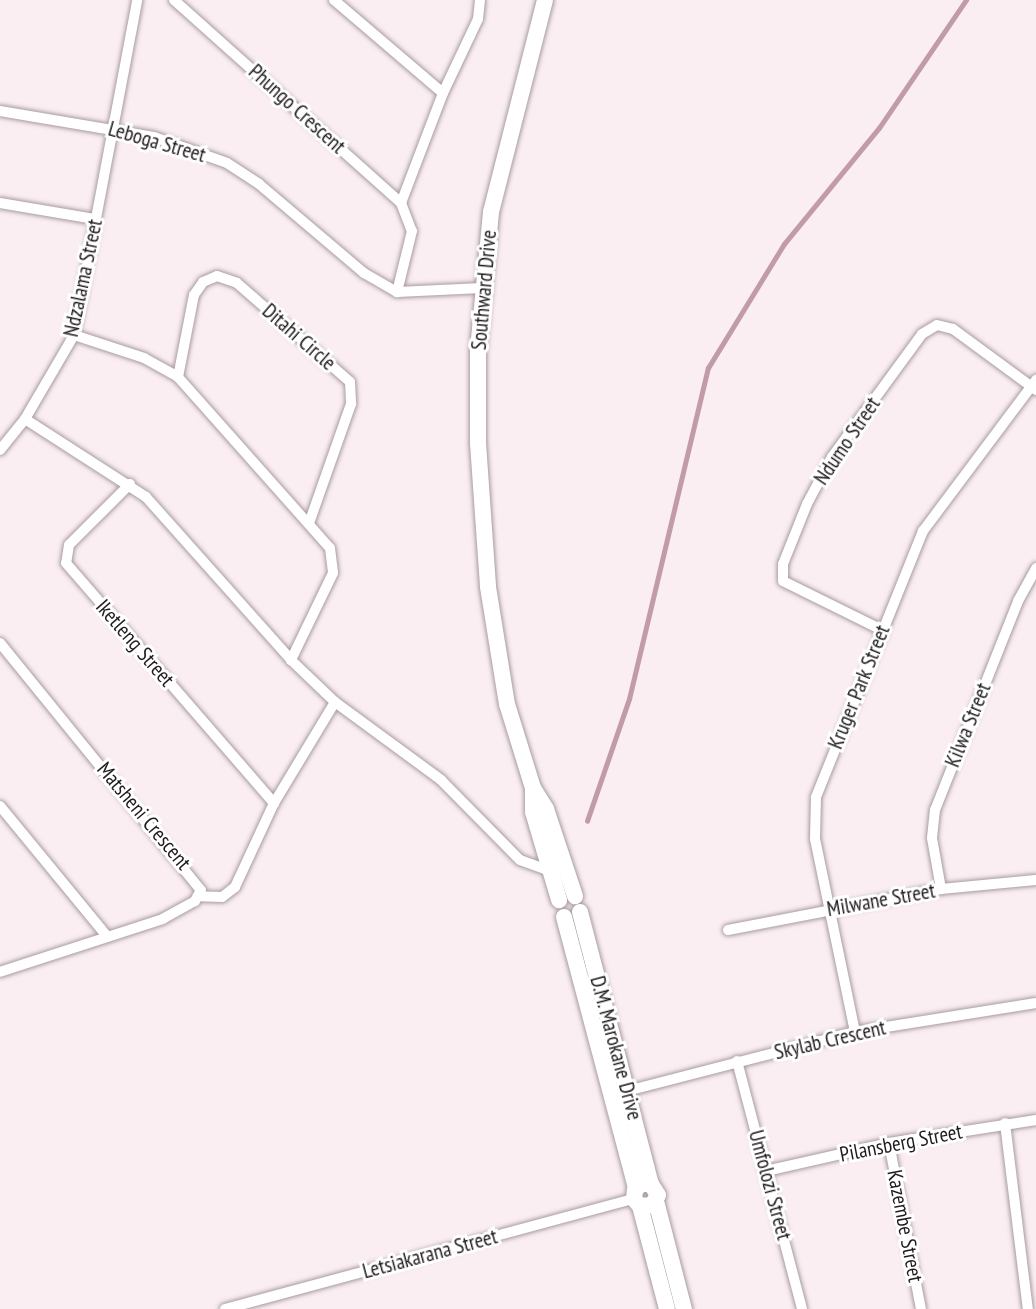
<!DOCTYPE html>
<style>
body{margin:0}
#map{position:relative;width:1036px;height:1309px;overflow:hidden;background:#faeef2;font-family:"PT Sans Narrow",sans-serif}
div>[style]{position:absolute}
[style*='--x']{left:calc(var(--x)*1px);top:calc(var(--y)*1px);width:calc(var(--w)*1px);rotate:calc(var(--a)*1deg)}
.stream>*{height:4.5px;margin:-2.25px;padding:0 2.25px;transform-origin:2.25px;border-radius:2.25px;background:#c29ba8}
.roads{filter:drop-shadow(0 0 2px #a89ca0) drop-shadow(0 0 2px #a89ca0)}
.street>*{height:10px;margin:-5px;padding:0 5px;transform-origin:5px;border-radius:5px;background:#fff}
.secondary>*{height:16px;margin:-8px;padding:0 8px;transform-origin:8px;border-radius:8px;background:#fff}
span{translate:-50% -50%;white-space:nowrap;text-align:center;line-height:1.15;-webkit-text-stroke:6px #fff;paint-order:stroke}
.street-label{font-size:21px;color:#1f1b1c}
</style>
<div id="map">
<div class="stream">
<div style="--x:587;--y:821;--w:129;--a:-71"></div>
<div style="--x:629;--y:699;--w:340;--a:-76.6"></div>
<div style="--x:708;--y:368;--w:145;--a:-58.5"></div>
<div style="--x:784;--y:244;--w:150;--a:-50.7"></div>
<div style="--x:879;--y:128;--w:155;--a:-55.8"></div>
</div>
<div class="roads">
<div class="street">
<div style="--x:174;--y:0;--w:305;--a:41.8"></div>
<div style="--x:401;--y:203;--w:30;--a:69"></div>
<div style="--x:412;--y:231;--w:63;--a:103.8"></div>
<div style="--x:334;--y:0;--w:143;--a:40.5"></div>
<div style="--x:0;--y:111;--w:156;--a:9.6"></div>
<div style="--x:154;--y:137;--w:77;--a:19.6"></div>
<div style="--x:227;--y:163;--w:38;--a:33"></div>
<div style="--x:259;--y:184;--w:138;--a:40.3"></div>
<div style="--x:364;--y:273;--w:38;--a:30"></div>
<div style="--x:397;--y:292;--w:85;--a:-2.7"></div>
<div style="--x:0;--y:203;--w:96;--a:9.6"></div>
<div style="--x:401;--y:203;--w:118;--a:-69.1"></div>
<div style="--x:443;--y:93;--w:82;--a:-64.7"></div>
<div style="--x:478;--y:19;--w:19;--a:-84"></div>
<div style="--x:74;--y:335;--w:74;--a:18.2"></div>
<div style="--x:144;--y:358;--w:39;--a:29"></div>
<div style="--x:178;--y:377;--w:229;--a:48.4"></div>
<div style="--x:330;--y:548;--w:25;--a:83"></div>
<div style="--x:333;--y:573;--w:97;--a:115.8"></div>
<div style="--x:178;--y:377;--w:84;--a:-79"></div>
<div style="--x:194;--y:295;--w:16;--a:-55"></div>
<div style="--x:203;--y:282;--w:15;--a:-23"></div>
<div style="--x:217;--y:276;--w:21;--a:19"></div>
<div style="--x:237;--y:283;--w:150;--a:41.2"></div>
<div style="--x:350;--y:382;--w:22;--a:87"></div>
<div style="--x:351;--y:404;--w:126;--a:109.4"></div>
<div style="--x:25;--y:419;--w:144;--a:32.8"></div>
<div style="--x:146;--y:497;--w:218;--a:48.3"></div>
<div style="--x:291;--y:660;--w:61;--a:43.7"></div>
<div style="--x:335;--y:702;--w:118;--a:121.1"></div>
<div style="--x:274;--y:803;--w:93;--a:114.9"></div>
<div style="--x:235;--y:887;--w:16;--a:142"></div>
<div style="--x:222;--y:897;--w:23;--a:-178"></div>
<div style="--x:0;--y:450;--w:40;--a:-51"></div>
<div style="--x:25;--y:419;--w:97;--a:-59.7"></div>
<div style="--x:74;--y:335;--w:341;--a:-79.3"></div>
<div style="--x:130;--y:484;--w:86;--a:135"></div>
<div style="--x:69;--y:545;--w:18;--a:99"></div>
<div style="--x:66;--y:563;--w:318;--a:49.1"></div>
<div style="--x:882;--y:630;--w:110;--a:-153.7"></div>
<div style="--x:783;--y:581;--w:17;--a:-90"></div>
<div style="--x:783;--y:564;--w:65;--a:-68.2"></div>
<div style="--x:807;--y:504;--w:53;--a:-62"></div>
<div style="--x:832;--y:457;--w:152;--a:-53.8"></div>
<div style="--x:922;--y:334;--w:17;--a:-31"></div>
<div style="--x:937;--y:325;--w:16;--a:14"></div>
<div style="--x:953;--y:329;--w:103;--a:36.3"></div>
<div style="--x:0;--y:643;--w:318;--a:50.9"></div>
<div style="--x:201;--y:890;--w:13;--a:119"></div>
<div style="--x:195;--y:901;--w:37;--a:151"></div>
<div style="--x:163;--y:919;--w:171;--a:162"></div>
<div style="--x:335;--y:702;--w:132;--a:36.3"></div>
<div style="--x:441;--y:780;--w:112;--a:45.4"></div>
<div style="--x:520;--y:860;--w:33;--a:20"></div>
<div style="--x:0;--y:806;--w:167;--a:50.6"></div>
<div style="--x:941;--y:889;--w:52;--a:-100"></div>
<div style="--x:932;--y:838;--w:28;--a:-84"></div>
<div style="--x:935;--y:810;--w:225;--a:-68.3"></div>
<div style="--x:1018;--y:601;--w:38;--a:-61"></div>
<div style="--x:728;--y:930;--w:217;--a:-10.9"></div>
<div style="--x:941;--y:889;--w:95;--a:-5.4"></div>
<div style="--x:855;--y:1032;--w:198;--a:-101.7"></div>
<div style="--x:815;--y:838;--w:41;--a:-88.6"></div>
<div style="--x:816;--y:797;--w:287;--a:-68.1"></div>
<div style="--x:923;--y:531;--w:189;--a:-53.2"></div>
<div style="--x:737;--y:1061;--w:256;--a:75.3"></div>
<div style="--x:627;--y:1091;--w:236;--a:-14.5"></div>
<div style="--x:855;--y:1032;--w:183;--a:-9.1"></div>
<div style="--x:1005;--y:1123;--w:187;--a:83"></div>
<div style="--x:889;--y:1143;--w:169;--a:79.1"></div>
<div style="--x:766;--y:1171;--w:126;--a:-12.8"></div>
<div style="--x:889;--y:1143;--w:149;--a:-8.9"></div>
<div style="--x:225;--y:1309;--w:424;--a:-15.1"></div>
</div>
<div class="secondary">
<div style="--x:545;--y:0;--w:219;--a:104.3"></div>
<div style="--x:491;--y:212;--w:139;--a:95.4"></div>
<div style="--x:478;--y:350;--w:93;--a:90"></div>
<div style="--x:478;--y:443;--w:144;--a:86"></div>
<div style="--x:488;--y:587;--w:119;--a:80.8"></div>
<div style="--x:507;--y:704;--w:88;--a:72.8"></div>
<div style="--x:533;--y:788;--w:25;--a:58"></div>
<div style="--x:546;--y:809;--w:92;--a:71.6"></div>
<div style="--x:533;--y:788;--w:24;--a:90"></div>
<div style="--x:533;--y:812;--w:92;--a:73.5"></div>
<div style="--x:580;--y:912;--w:281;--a:75.4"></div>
<div style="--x:651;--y:1184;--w:13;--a:58"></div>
<div style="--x:658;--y:1195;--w:12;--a:121"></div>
<div style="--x:652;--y:1205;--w:12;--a:175"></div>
<div style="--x:640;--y:1206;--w:9;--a:-131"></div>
<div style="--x:634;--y:1199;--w:9;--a:-84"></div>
<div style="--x:635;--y:1190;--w:8;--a:-45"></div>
<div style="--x:641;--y:1184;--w:10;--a:0"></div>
<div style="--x:564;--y:917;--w:280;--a:75.1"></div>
<div style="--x:656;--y:1201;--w:112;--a:75.5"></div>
<div style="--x:640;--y:1206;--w:106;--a:75.3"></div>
</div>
</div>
<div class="street-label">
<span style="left:297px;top:109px;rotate:42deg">Phungo Crescent</span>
<span style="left:157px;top:142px;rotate:16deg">Leboga Street</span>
<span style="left:83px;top:278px;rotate:-78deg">Ndzalama Street</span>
<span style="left:484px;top:290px;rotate:-85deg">Southward Drive</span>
<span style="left:299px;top:337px;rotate:41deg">Ditahi Circle</span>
<span style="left:847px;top:441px;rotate:-56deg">Ndumo Street</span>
<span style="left:135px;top:643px;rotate:49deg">Iketleng Street</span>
<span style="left:859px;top:687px;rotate:-68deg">Kruger Park Street</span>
<span style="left:968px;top:725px;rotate:-68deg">Kilwa Street</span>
<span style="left:144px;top:816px;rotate:50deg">Matsheni Crescent</span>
<span style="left:881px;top:900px;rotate:-10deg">Milwane Street</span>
<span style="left:830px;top:1040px;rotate:-13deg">Skylab Crescent</span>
<span style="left:616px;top:1048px;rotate:75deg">D.M. Marokane Drive</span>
<span style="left:901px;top:1143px;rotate:-11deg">Pilansberg Street</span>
<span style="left:770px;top:1185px;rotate:75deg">Umfolozi Street</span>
<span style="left:905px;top:1226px;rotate:79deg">Kazembe Street</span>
<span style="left:430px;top:1254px;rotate:-15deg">Letsiakarana Street</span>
</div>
</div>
